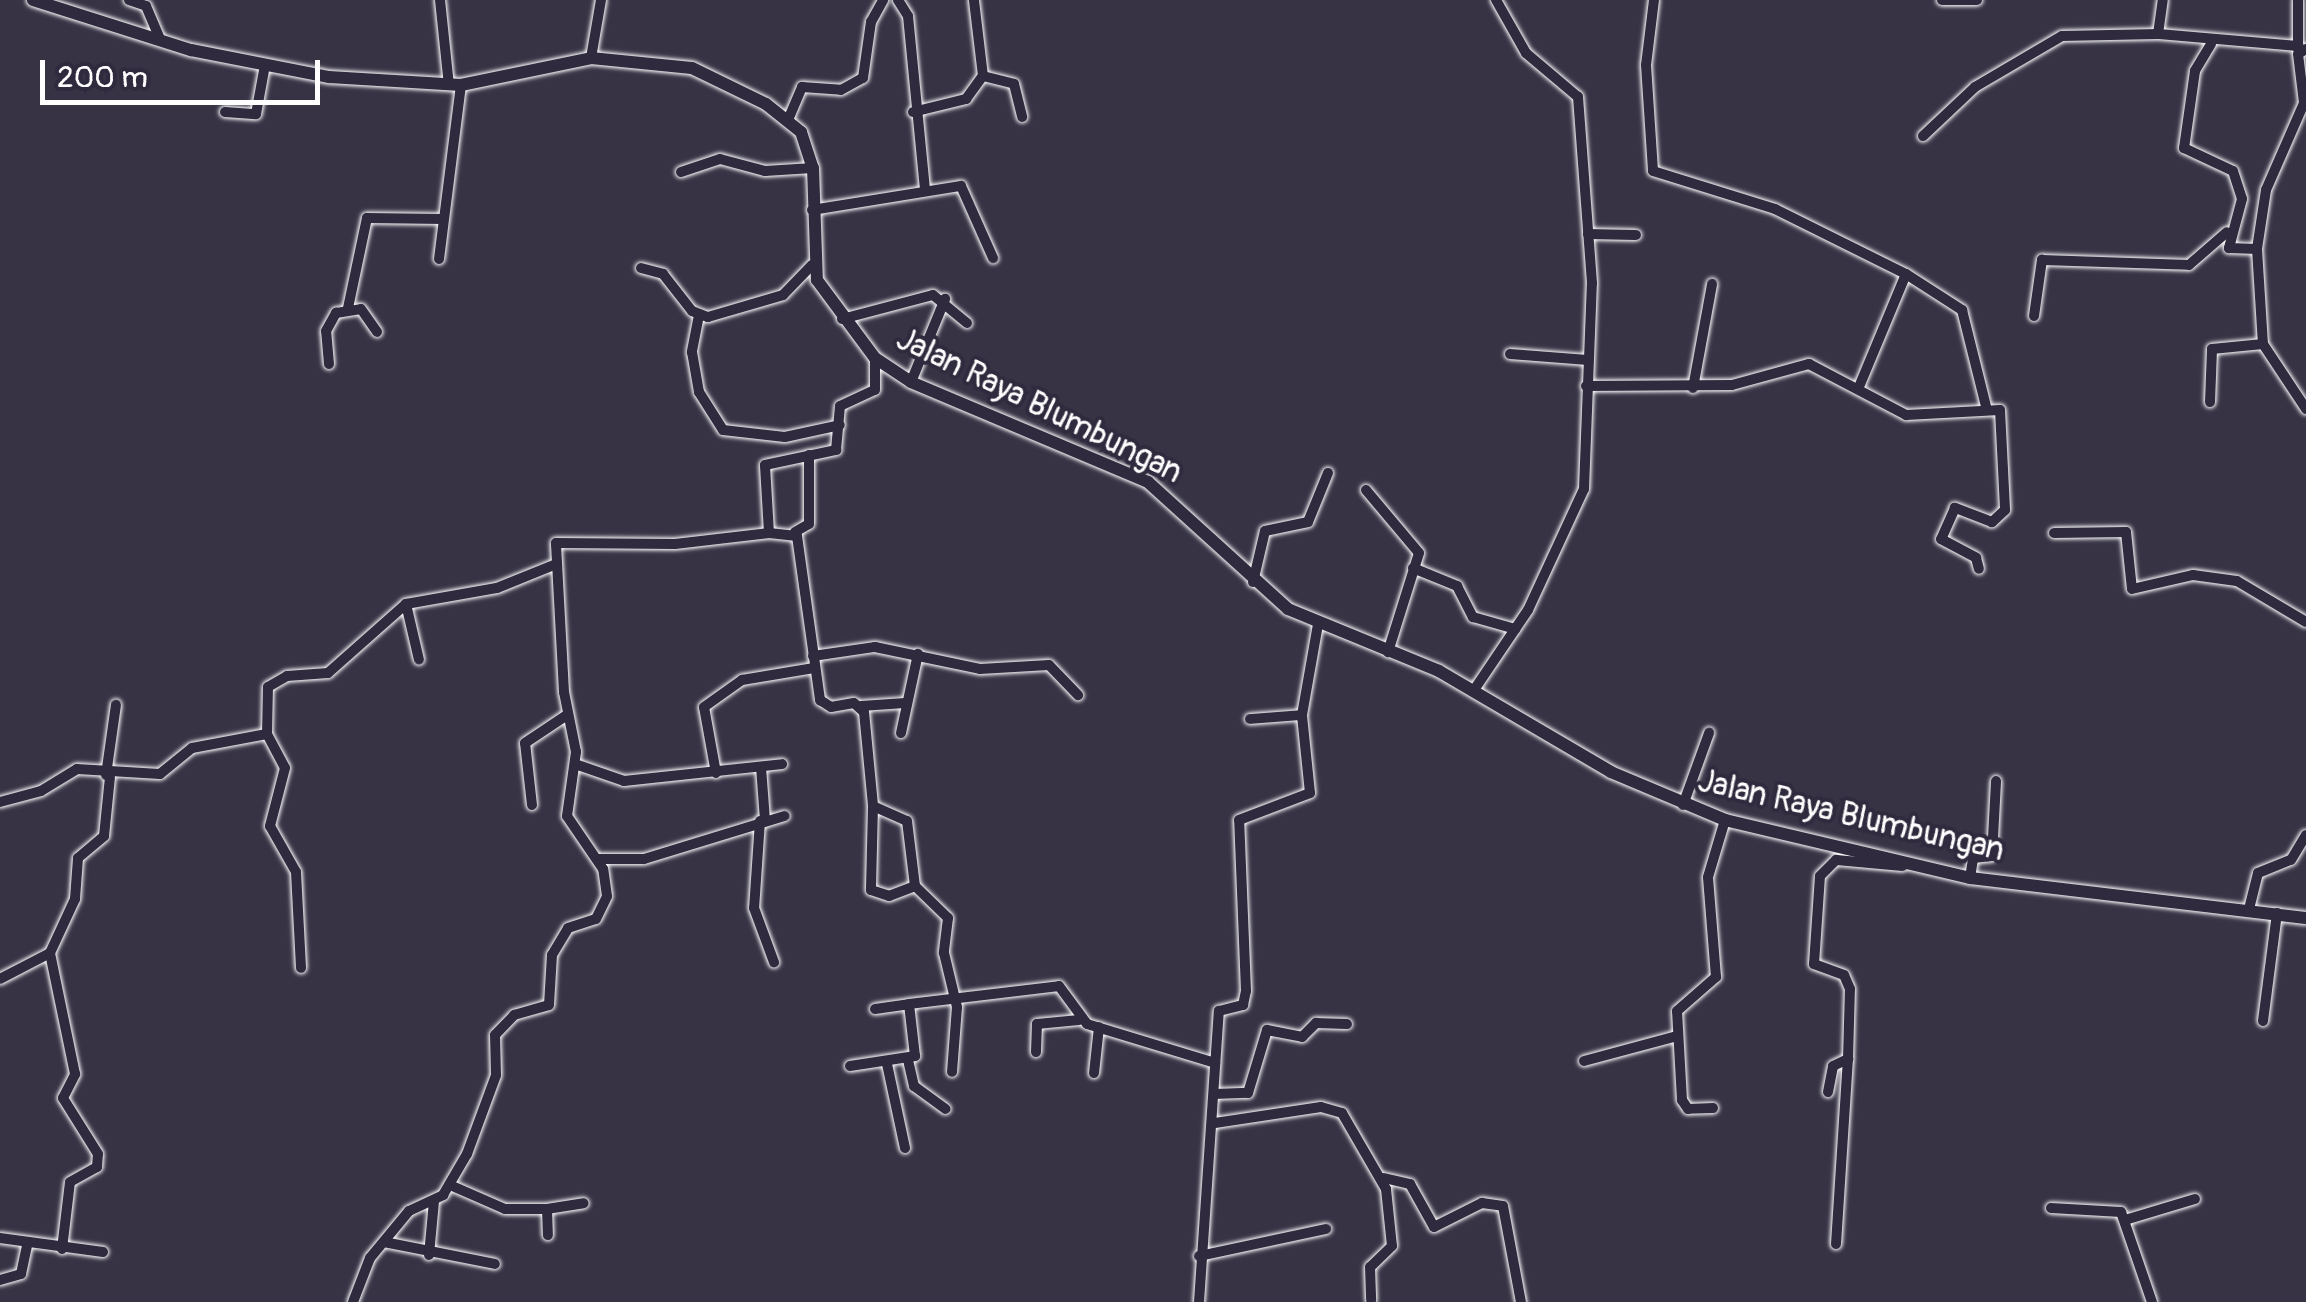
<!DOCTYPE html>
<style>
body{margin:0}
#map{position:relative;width:2306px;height:1302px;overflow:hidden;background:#373345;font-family:Pangolin,sans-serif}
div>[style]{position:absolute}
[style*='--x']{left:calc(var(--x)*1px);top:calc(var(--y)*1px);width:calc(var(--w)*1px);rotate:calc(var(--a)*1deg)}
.roads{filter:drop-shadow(0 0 2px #fff) drop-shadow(0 0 2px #fff)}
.minor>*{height:10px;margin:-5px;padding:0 5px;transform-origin:5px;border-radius:5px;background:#2f2a3d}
.major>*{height:12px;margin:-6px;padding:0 6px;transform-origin:6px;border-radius:6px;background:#2f2a3d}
span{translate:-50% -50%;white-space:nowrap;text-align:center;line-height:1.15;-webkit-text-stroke:8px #2f2a3d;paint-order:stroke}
.street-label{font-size:32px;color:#fff}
.scale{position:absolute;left:40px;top:60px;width:280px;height:45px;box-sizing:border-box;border:5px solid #fff;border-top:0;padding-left:12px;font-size:30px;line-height:35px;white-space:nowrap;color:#fff;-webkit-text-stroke:8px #2f2a3d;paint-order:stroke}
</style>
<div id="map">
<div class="roads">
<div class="minor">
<div style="--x:129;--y:0;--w:18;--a:19"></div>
<div style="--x:146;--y:6;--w:38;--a:67"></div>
<div style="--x:440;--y:0;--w:85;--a:84"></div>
<div style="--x:898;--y:0;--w:19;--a:58"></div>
<div style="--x:908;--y:16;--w:175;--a:84.4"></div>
<div style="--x:1654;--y:0;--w:65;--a:97"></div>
<div style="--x:1646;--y:65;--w:106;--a:86.2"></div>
<div style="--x:1653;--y:171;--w:128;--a:17.3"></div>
<div style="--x:1775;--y:209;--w:146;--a:26.4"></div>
<div style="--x:1906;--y:274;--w:122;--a:112.6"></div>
<div style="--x:1942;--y:0;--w:35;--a:0"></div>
<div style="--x:2158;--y:34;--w:34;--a:-82"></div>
<div style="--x:2211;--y:44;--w:31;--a:121"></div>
<div style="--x:2195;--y:71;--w:78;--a:98.1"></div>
<div style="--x:2184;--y:148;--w:54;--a:25.1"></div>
<div style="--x:2233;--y:171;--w:29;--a:72"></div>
<div style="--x:2242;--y:199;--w:51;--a:104.9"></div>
<div style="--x:2229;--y:248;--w:28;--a:2"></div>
<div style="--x:2298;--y:49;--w:49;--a:-90"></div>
<div style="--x:2306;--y:49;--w:9;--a:148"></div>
<div style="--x:2298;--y:54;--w:49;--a:83"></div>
<div style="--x:2304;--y:103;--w:95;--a:113.6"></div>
<div style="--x:2266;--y:190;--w:60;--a:98.7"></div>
<div style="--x:2257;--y:249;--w:95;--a:86.4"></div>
<div style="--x:2263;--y:344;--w:78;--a:56.5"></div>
<div style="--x:591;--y:58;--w:59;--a:-80.2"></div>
<div style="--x:983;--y:76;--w:32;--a:14"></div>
<div style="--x:1014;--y:84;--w:34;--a:76"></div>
<div style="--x:225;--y:112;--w:31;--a:4"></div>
<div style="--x:256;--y:114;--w:50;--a:-79.6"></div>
<div style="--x:913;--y:112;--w:55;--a:-13.8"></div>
<div style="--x:966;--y:99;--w:29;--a:-54"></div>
<div style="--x:983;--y:76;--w:77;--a:-96.8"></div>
<div style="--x:788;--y:120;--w:36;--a:-67"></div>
<div style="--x:802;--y:87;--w:39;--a:4"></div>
<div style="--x:841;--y:90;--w:25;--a:-29"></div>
<div style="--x:863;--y:78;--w:57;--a:-81.9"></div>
<div style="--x:871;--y:22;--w:25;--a:-61"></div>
<div style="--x:1923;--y:136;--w:71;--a:-43.3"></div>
<div style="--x:1975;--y:87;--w:101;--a:-30.4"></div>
<div style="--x:2062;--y:36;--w:96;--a:-1.2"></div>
<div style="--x:2158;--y:34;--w:141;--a:4.9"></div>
<div style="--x:681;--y:172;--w:41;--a:-18.4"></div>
<div style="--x:720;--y:159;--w:47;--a:14.9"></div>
<div style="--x:765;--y:171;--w:48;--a:-3.6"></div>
<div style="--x:812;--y:210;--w:151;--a:-9.2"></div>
<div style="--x:961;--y:186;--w:79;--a:66"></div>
<div style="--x:1588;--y:234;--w:48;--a:1.2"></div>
<div style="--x:439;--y:259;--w:175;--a:-82.8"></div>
<div style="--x:641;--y:268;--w:23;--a:15"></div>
<div style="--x:663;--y:274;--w:47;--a:51.9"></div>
<div style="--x:692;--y:311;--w:17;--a:21"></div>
<div style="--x:708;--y:317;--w:78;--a:-16.3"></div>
<div style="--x:783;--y:295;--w:42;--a:-46"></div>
<div style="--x:1906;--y:274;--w:67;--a:32.7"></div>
<div style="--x:1962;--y:310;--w:103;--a:76"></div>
<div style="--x:348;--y:308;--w:92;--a:-78.1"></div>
<div style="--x:367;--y:218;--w:76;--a:0.8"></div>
<div style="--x:699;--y:315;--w:38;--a:101"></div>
<div style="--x:692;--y:352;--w:41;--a:80.1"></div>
<div style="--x:699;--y:392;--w:45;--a:57.7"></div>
<div style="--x:723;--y:430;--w:62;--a:6.4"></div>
<div style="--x:785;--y:437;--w:56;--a:-12.3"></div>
<div style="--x:2034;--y:316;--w:57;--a:-81.9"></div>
<div style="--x:2042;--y:260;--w:147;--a:1.9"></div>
<div style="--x:2189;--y:265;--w:50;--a:-41"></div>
<div style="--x:842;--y:319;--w:94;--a:-14.8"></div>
<div style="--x:933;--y:295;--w:44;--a:39.5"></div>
<div style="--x:1510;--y:354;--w:78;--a:4.4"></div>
<div style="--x:329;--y:364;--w:33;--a:-95"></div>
<div style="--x:326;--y:331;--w:21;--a:-61"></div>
<div style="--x:336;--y:313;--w:25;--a:-9"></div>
<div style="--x:361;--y:309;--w:28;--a:55"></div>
<div style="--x:911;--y:382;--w:90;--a:-67.7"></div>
<div style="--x:1586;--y:386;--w:146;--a:-0.4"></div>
<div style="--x:1732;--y:385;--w:80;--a:-15.3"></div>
<div style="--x:1809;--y:364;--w:110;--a:27.7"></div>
<div style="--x:1906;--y:415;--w:94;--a:-3"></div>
<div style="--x:2000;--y:410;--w:100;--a:87.1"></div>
<div style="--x:2005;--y:510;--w:18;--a:137"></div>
<div style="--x:1992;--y:522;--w:40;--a:-159"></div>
<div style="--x:1955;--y:508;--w:34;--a:114"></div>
<div style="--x:1941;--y:539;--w:40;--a:28"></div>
<div style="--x:1976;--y:558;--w:11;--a:75"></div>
<div style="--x:1693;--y:388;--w:106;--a:-79.6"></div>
<div style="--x:2210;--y:402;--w:53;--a:-87.8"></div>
<div style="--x:2212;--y:349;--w:51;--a:-5.6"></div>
<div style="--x:1366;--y:490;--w:82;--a:49.9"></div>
<div style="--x:1419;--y:553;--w:104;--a:107.4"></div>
<div style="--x:795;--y:532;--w:16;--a:-30"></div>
<div style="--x:809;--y:524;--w:69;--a:-90"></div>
<div style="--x:769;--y:533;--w:28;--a:6"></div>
<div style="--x:797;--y:536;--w:166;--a:82"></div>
<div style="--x:820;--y:700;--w:13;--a:32"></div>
<div style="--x:831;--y:707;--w:23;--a:-10"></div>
<div style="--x:854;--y:703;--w:13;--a:42"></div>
<div style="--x:864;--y:712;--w:94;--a:84.5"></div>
<div style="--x:873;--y:806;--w:37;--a:24"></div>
<div style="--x:907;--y:821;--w:65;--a:83"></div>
<div style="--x:2054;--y:533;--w:72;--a:-0.8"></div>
<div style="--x:2126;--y:532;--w:57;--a:84"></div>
<div style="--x:2132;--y:589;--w:63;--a:-12.9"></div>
<div style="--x:2193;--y:575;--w:44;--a:7.8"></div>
<div style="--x:2237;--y:581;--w:80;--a:30.7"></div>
<div style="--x:1413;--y:568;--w:48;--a:22.2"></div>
<div style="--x:1457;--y:586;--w:35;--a:63"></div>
<div style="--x:1473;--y:617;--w:44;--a:15.9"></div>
<div style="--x:1253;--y:582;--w:52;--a:-76.8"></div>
<div style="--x:1265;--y:531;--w:44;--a:-11.8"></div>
<div style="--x:1308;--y:522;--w:53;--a:-67.8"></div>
<div style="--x:406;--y:604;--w:57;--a:76.9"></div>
<div style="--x:813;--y:656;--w:63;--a:-8.3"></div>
<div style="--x:875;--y:647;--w:107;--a:11.8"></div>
<div style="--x:980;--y:669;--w:69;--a:-3.3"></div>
<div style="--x:1049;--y:665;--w:42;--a:46"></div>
<div style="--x:1474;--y:690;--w:97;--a:-56"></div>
<div style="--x:1528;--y:610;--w:133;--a:-65.2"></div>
<div style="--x:1584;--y:489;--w:206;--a:-87.8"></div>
<div style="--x:1592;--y:283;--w:187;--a:-94.3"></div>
<div style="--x:1578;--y:97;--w:68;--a:-139.8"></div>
<div style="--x:1526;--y:53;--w:61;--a:-119.5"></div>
<div style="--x:861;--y:706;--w:44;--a:-3.9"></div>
<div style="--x:1250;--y:719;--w:52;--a:-4.4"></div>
<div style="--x:901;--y:733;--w:81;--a:-77.9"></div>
<div style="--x:267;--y:734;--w:38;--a:62"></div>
<div style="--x:285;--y:768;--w:60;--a:104.5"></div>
<div style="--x:270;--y:826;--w:53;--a:60.5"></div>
<div style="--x:296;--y:872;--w:96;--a:87"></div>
<div style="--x:575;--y:764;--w:52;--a:19.1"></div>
<div style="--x:624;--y:781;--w:159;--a:-6.1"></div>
<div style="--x:761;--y:767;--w:53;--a:85.7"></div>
<div style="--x:716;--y:773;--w:67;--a:-100.3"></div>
<div style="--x:704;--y:707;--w:47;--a:-35.4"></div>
<div style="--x:742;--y:680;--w:73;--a:-9.5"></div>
<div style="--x:106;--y:775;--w:71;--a:-81.9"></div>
<div style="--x:0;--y:802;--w:42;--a:-15"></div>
<div style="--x:41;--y:791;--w:42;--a:-31.4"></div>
<div style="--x:77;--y:769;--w:83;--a:3.4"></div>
<div style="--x:160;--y:774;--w:41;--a:-39.1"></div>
<div style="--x:192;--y:748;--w:76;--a:-10.6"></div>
<div style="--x:267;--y:734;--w:47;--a:-88.8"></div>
<div style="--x:268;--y:687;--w:22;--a:-30"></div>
<div style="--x:287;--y:676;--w:41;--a:-4.2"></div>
<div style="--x:328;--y:673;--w:104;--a:-41.5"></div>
<div style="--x:406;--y:604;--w:92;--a:-10"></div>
<div style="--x:497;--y:588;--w:61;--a:-22"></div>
<div style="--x:532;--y:805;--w:62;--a:-96.4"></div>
<div style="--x:525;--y:743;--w:50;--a:-33.7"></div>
<div style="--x:1683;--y:805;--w:77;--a:-70.1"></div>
<div style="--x:873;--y:806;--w:84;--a:91.4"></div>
<div style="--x:871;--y:890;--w:19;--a:18"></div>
<div style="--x:889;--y:896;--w:28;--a:-21"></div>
<div style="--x:915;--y:886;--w:46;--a:44.1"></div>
<div style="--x:948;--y:918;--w:35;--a:97"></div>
<div style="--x:944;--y:953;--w:56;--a:76.5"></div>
<div style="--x:957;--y:1007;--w:65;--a:94.4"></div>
<div style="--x:760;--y:821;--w:87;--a:93.9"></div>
<div style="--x:754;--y:908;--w:58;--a:69.7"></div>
<div style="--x:597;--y:859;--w:47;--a:0"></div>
<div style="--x:644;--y:859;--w:147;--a:-17"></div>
<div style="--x:1970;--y:878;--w:20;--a:-81"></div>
<div style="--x:1973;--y:858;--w:19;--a:-6"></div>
<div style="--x:1992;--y:856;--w:75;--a:-86.9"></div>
<div style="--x:2249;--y:909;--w:37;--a:-76"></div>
<div style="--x:2258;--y:873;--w:35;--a:-22"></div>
<div style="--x:2291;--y:860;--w:29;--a:-59"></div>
<div style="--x:0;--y:979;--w:56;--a:-27.5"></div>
<div style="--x:875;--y:1009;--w:34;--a:-8"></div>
<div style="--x:2263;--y:1021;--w:109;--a:-82.6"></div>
<div style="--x:1036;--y:1052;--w:28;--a:-88"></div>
<div style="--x:1037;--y:1024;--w:42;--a:-5.4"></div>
<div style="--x:908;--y:1060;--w:27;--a:77"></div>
<div style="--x:914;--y:1086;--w:39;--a:36"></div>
<div style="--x:1584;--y:1061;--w:96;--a:-15"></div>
<div style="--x:887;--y:1064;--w:86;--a:77.9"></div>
<div style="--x:850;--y:1066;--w:66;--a:-8.7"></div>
<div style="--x:915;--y:1056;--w:52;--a:-96.6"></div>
<div style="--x:909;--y:1004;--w:151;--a:-6.8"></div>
<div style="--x:1059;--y:986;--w:47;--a:53.6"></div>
<div style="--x:1087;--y:1024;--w:134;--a:16.9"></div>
<div style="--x:1094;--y:1073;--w:46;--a:-83.8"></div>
<div style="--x:1828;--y:1092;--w:26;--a:-79"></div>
<div style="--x:1833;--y:1066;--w:17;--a:-25"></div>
<div style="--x:1848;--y:1059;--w:70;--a:-88.4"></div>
<div style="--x:1850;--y:989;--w:15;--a:-113"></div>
<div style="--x:1844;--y:975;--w:32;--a:-160"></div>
<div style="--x:1814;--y:964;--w:88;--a:-86.1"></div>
<div style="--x:1820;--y:876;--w:23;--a:-45"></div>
<div style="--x:1836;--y:860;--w:67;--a:5.1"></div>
<div style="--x:1214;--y:1094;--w:34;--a:-2"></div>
<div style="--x:1248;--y:1093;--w:66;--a:-73.2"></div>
<div style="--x:1267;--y:1030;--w:36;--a:11"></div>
<div style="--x:1302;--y:1037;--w:20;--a:-45"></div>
<div style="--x:1316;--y:1023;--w:31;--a:2"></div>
<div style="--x:1713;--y:1108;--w:25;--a:178"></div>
<div style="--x:1688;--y:1109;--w:11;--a:-124"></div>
<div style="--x:1682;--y:1100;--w:89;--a:-93.2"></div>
<div style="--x:1677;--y:1011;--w:52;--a:-41.1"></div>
<div style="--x:1716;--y:977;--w:100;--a:-94.6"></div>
<div style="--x:1708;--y:877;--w:59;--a:-73.4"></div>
<div style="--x:1215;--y:1123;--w:107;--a:-8.6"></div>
<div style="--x:1321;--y:1107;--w:22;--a:16"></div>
<div style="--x:1342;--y:1113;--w:88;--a:59.9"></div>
<div style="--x:1386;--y:1189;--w:57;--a:84"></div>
<div style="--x:1392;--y:1246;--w:30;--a:136"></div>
<div style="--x:1370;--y:1267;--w:33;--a:88"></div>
<div style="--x:1384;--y:1178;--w:27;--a:13"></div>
<div style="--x:1410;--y:1184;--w:49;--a:60.8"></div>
<div style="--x:1434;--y:1227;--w:54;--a:-26.6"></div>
<div style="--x:1482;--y:1203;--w:21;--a:8"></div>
<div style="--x:1503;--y:1206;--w:98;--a:79.4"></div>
<div style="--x:450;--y:1185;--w:60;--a:23.6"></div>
<div style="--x:505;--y:1209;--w:42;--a:0"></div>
<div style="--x:547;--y:1209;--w:26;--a:88"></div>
<div style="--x:2051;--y:1208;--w:70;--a:3.3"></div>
<div style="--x:2121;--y:1212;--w:95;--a:71"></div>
<div style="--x:547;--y:1209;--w:37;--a:-9"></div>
<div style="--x:2125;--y:1220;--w:73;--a:-16.7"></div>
<div style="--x:0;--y:1238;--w:104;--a:7.7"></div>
<div style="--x:384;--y:1242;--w:113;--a:11.2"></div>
<div style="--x:1836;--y:1244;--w:185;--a:-86.3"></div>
<div style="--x:62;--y:1249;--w:67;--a:-83.2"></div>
<div style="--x:70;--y:1182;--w:31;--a:-29"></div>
<div style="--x:97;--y:1167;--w:13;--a:-86"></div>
<div style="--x:98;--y:1154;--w:66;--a:-122"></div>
<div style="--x:63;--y:1098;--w:27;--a:-63"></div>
<div style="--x:75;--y:1074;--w:124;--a:-101.7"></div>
<div style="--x:50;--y:953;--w:60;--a:-65.2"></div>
<div style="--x:75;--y:899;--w:41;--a:-85.8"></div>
<div style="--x:78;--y:858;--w:34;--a:-40"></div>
<div style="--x:104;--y:836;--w:59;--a:-84.2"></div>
<div style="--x:429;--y:1255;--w:54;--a:-84.7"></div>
<div style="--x:1199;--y:1256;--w:130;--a:-12"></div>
<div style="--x:0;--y:1280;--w:22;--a:-16"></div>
<div style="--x:21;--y:1274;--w:30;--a:-78"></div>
<div style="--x:353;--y:1302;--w:47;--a:-68.9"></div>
<div style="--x:370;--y:1258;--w:61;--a:-50.3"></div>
<div style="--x:409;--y:1211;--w:38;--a:-25"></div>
<div style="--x:443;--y:1195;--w:48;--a:-59.7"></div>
<div style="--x:467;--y:1154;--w:84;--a:-69.8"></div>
<div style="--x:496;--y:1075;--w:40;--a:-91.4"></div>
<div style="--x:495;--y:1035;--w:28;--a:-46"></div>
<div style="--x:514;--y:1015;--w:36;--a:-16"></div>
<div style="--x:549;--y:1005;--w:50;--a:-86.6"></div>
<div style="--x:552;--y:955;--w:31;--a:-59"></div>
<div style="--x:568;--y:928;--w:29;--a:-18"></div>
<div style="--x:596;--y:919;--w:25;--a:-64"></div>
<div style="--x:607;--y:896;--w:27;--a:-98"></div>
<div style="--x:603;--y:869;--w:64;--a:-124.2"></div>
<div style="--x:567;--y:816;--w:65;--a:-82"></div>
<div style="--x:576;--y:752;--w:61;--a:-101.3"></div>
<div style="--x:564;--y:692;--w:149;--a:-93.1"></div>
<div style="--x:556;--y:543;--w:119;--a:0.5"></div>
<div style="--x:675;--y:544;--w:95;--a:-6.7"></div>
<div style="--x:769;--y:533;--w:68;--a:-93.4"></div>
<div style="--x:765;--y:465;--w:73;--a:-11.9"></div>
<div style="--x:836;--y:450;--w:44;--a:-84.8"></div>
<div style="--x:840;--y:406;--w:38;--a:-25"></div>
<div style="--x:875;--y:390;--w:32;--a:-90"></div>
<div style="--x:1199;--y:1302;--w:292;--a:-86.1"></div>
<div style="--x:1219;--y:1011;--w:25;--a:-14"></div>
<div style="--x:1243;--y:1005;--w:14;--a:-78"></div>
<div style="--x:1246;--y:991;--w:171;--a:-92.3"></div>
<div style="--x:1239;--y:820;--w:76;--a:-20.8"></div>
<div style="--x:1310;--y:793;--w:78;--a:-95.9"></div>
<div style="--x:1302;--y:715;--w:92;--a:-80"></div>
</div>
<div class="major">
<div style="--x:33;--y:0;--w:166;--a:17.6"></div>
<div style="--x:191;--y:50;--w:141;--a:11.1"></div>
<div style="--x:329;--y:77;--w:132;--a:3.5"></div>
<div style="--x:461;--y:85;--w:133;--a:-11.7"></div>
<div style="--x:591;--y:58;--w:101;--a:5.7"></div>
<div style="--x:692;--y:68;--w:82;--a:25.9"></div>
<div style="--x:766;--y:104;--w:45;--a:38.7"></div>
<div style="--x:801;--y:132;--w:38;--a:72"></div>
<div style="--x:813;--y:168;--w:112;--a:88"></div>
<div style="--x:817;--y:280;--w:97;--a:53.4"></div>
<div style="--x:875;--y:358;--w:43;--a:33.7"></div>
<div style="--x:911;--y:382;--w:257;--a:22.9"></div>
<div style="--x:1148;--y:482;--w:189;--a:42.2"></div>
<div style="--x:1288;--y:609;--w:163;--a:22.3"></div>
<div style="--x:1439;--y:671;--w:199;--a:30.4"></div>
<div style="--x:1611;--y:772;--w:124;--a:22.8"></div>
<div style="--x:1725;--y:820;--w:252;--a:13.3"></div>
<div style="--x:1970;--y:878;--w:338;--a:6.8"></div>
</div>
</div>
<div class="street-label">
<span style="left:1039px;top:406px;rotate:26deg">Jalan Raya Blumbungan</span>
<span style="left:1851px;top:816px;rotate:13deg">Jalan Raya Blumbungan</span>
</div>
<div class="scale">200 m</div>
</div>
